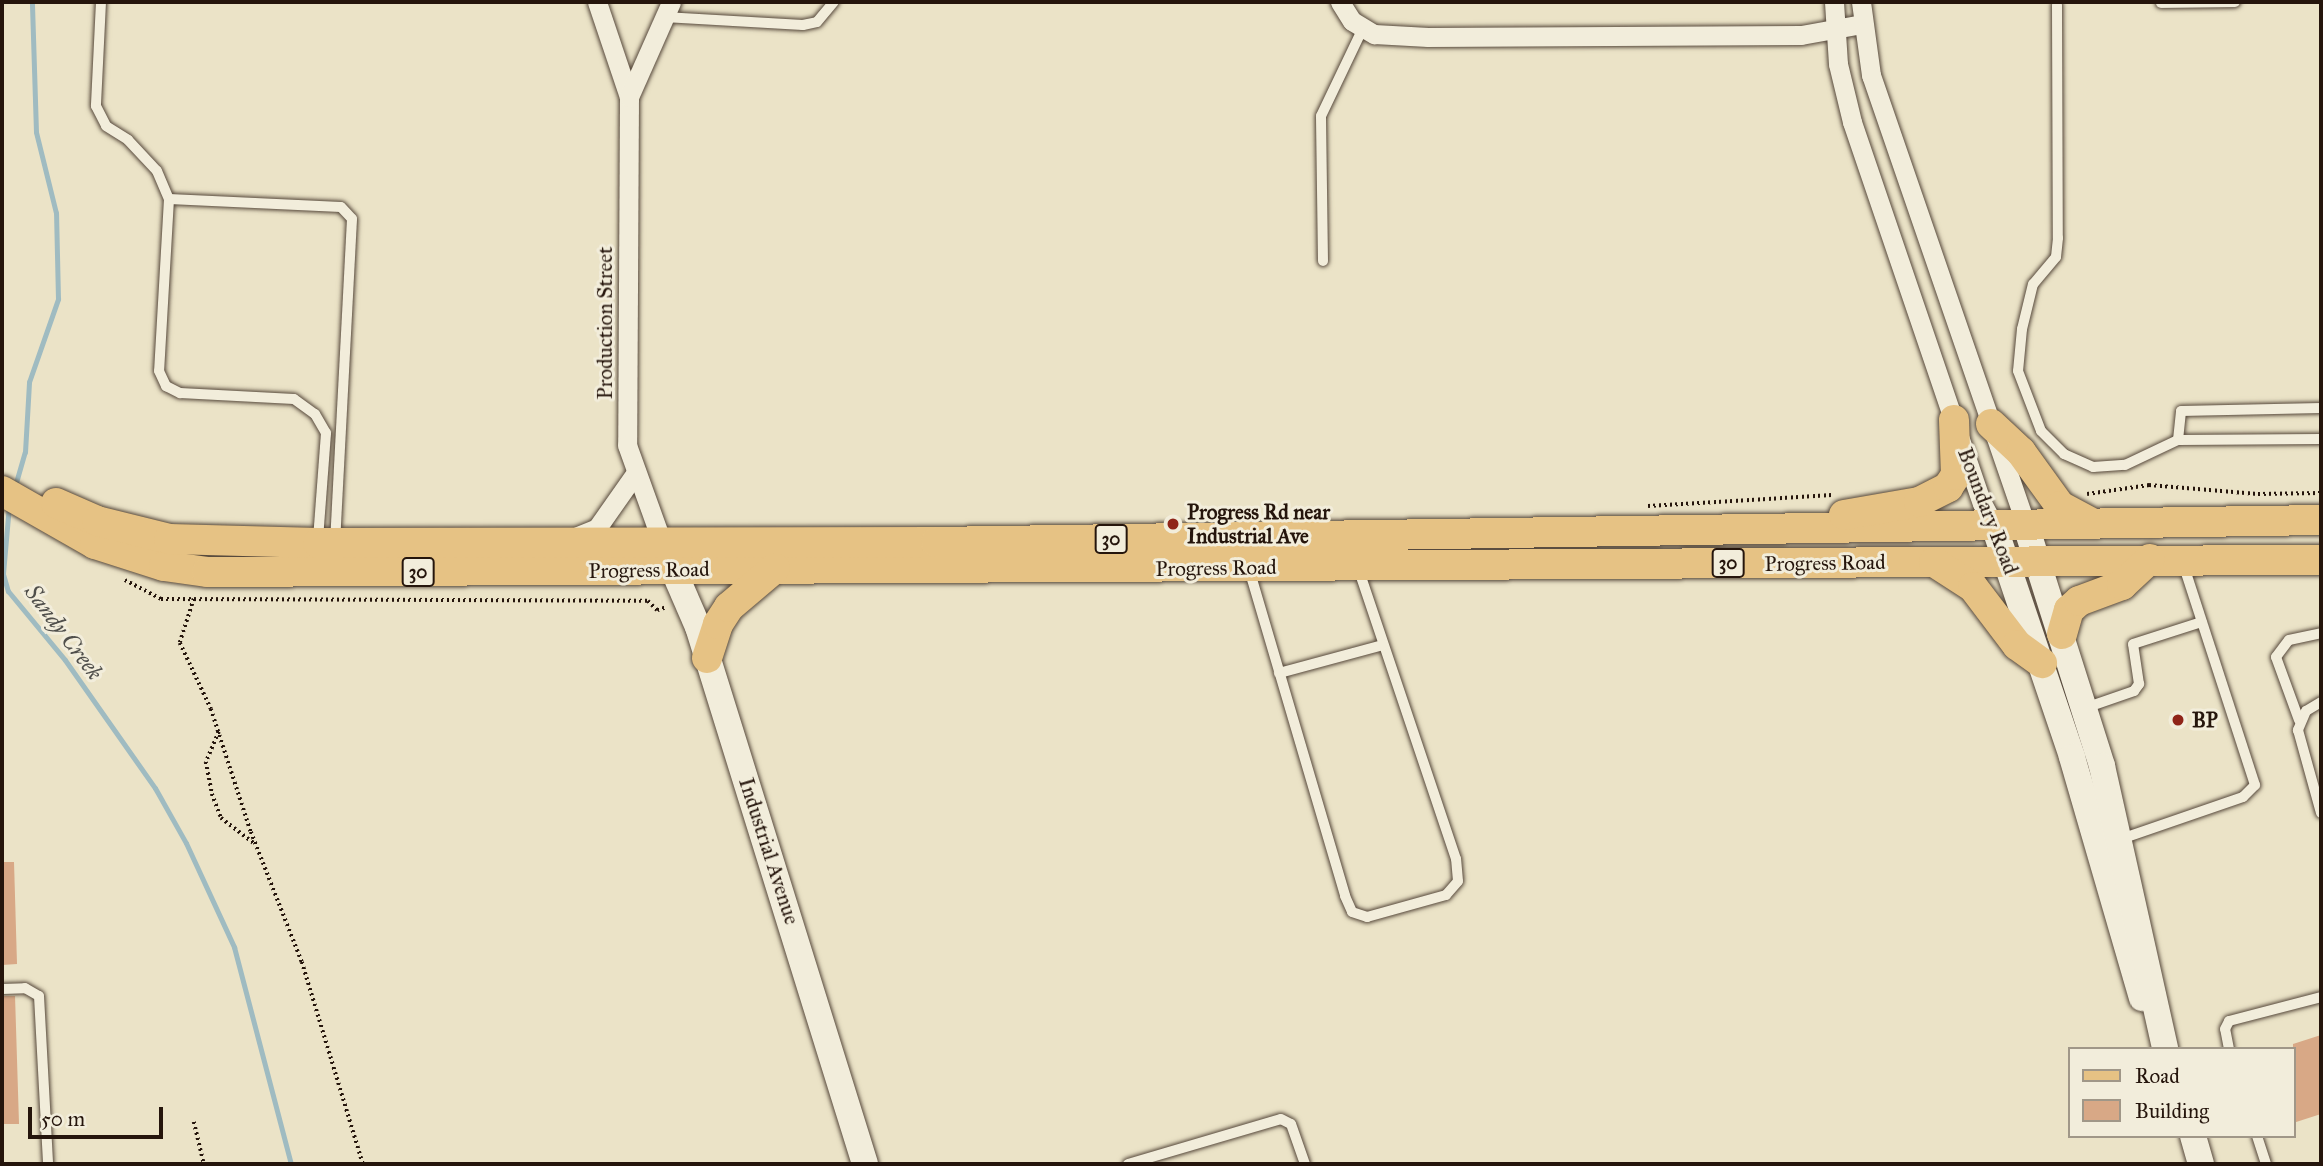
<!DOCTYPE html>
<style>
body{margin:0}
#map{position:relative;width:2323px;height:1166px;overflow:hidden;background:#ebe3c7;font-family:"IM FELL Great Primer",serif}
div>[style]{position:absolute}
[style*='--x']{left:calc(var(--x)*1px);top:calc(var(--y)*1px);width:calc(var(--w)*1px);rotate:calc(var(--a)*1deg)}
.stream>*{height:5px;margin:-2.5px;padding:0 2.5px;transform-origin:2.5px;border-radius:2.5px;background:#9fbbc1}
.building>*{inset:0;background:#d8a886}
.path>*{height:3.5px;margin-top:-1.75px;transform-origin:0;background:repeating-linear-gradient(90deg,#25150c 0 2px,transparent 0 5.5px)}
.roads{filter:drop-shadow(0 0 2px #56483b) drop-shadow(0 0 2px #56483b)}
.lane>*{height:10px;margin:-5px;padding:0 5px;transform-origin:5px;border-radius:5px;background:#f2eddb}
.street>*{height:19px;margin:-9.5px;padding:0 9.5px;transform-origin:9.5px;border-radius:9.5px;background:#f2eddb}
.secondary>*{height:26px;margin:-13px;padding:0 13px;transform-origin:13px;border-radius:13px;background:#f2eddb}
.primary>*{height:30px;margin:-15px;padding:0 15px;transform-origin:15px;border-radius:15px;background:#e6c284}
.dots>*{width:19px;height:19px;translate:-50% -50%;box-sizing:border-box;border:4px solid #f2eddb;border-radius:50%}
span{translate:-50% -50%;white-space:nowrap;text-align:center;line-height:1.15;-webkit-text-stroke:6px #f2eddb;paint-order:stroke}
.shield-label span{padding:2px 5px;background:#f2eddb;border:2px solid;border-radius:5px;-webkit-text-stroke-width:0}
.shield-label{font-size:19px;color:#25150c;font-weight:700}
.street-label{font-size:21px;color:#25150c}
.poi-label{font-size:21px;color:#25150c;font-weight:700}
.left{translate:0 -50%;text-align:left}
.water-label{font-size:23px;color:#504f4b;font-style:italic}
.frame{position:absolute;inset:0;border:4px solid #25150c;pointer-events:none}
.legend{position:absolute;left:2068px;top:1047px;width:228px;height:91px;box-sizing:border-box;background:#f2eddb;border:2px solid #a09788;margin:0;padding:9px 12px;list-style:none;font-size:21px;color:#25150c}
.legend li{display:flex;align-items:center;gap:14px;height:35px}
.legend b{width:35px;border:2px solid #a09788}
.scale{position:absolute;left:28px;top:1107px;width:135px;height:32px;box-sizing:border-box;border:4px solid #25150c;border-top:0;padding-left:9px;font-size:21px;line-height:24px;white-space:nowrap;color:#25150c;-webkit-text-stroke:5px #f2eddb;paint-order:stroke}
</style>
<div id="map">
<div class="stream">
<div style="--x:15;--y:486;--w:35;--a:-74"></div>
<div style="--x:25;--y:452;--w:70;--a:-86.7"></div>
<div style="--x:29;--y:382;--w:88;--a:-70.7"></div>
<div style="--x:58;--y:299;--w:86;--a:-91.3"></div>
<div style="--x:56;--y:213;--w:83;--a:-103.9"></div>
<div style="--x:36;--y:132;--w:130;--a:-91.8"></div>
<div style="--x:9;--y:505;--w:69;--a:95"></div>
<div style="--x:3;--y:574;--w:18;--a:74"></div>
<div style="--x:8;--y:591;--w:89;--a:50.4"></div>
<div style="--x:65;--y:660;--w:156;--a:54.9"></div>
<div style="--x:155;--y:788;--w:63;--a:60.6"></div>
<div style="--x:186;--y:843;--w:115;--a:65.2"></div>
<div style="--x:234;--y:947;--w:224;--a:75.3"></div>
</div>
<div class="building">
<div style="clip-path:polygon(2px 862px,14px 862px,17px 964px,2px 965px)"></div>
<div style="clip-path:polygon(2px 996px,15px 996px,19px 1124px,2px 1124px)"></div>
<div style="clip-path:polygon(2321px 1035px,2321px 1114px,2293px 1123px,2293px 1044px)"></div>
</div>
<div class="path">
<div style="--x:2087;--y:494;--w:63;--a:-8.3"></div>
<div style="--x:2149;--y:485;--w:109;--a:4.7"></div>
<div style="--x:2258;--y:494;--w:63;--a:-0.9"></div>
<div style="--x:1648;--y:506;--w:184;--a:-3.4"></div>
<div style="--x:125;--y:580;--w:41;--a:27.8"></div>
<div style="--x:161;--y:599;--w:487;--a:0.2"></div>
<div style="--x:648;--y:601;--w:13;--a:45"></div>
<div style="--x:657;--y:610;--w:10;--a:-17"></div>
<div style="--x:194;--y:599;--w:46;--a:107.7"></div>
<div style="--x:180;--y:643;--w:73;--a:64.8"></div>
<div style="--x:211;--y:709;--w:129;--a:72"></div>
<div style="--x:251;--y:832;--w:140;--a:68.6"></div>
<div style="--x:302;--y:962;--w:211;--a:73.2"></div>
<div style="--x:219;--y:732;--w:33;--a:113"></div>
<div style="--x:206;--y:762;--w:33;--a:79"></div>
<div style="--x:212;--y:794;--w:26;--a:69"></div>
<div style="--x:221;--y:818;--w:43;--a:37.4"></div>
<div style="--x:194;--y:1122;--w:43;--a:76.6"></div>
</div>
<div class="roads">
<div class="lane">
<div style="--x:101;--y:2;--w:104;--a:92.8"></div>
<div style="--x:96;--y:106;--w:22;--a:63"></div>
<div style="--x:106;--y:126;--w:26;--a:32"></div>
<div style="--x:128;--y:140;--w:42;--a:46.9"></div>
<div style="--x:157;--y:171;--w:30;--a:67"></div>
<div style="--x:169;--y:199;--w:172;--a:93.3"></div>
<div style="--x:159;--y:371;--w:17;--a:65"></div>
<div style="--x:166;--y:386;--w:16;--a:27"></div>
<div style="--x:180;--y:393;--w:114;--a:3"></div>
<div style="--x:294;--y:399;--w:26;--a:36"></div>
<div style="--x:315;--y:414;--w:22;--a:60"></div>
<div style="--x:326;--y:433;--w:106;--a:94.3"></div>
<div style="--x:2161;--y:3;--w:74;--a:-0.8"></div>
<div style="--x:2057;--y:5;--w:233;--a:89.8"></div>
<div style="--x:2058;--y:238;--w:19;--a:96"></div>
<div style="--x:2056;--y:257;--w:35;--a:130"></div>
<div style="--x:2033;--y:284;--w:46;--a:103.7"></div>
<div style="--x:2022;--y:329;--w:42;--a:95.4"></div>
<div style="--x:2018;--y:371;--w:64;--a:69"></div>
<div style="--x:2041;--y:431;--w:33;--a:45"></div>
<div style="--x:2064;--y:454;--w:32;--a:24"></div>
<div style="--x:2093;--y:467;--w:32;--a:-4"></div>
<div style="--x:2125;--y:465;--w:59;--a:-25.3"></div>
<div style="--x:2178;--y:440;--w:143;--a:-0.4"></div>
<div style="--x:664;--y:17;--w:139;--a:3.3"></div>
<div style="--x:803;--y:25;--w:14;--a:-12"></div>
<div style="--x:817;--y:22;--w:26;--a:-50"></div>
<div style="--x:169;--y:199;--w:172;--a:2.7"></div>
<div style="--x:341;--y:207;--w:16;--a:47"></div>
<div style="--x:352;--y:219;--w:321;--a:93"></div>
<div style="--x:1323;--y:261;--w:145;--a:-90.8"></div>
<div style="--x:1321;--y:116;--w:98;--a:-64.5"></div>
<div style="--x:2178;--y:440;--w:29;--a:-84"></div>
<div style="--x:2181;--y:411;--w:140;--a:-1.2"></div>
<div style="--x:1249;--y:569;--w:341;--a:73.6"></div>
<div style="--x:1345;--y:896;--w:17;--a:66"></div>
<div style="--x:1352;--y:912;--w:16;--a:18"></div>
<div style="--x:1367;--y:917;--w:82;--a:-15.6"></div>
<div style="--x:1446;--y:895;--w:18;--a:-49"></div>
<div style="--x:1458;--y:881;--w:22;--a:-95"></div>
<div style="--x:1456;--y:859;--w:305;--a:-108.6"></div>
<div style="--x:1279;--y:673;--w:108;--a:-15.1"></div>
<div style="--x:2321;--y:702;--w:17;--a:149"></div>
<div style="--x:2306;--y:711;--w:21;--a:113"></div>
<div style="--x:2298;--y:730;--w:86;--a:74.5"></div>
<div style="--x:2085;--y:708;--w:52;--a:-19.1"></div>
<div style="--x:2134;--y:691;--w:9;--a:-54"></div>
<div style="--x:2139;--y:684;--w:40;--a:-98.5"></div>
<div style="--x:2133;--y:644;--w:72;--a:-17.7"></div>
<div style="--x:2299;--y:720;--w:67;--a:-110.1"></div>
<div style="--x:2276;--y:657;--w:21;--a:-53"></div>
<div style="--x:2289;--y:640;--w:33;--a:-12"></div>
<div style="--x:2121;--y:839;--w:129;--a:-19"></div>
<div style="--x:2243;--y:797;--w:17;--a:-45"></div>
<div style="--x:2255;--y:785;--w:233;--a:-108"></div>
<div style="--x:2;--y:989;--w:23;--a:-2"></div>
<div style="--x:25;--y:988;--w:16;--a:30"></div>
<div style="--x:39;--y:996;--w:168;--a:86.9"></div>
<div style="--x:2229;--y:1049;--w:20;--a:-101"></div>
<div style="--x:2225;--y:1029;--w:9;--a:-63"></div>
<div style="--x:2229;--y:1021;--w:95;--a:-14.6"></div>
<div style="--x:2257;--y:1136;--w:29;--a:72"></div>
<div style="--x:1128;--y:1164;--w:159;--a:-16.4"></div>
<div style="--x:1281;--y:1119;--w:11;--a:27"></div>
<div style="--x:1291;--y:1124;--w:42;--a:70.7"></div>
</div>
<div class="street">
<div style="--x:597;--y:2;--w:100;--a:71.4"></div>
<div style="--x:629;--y:97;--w:348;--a:90.3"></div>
<div style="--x:627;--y:445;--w:103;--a:70.2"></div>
<div style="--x:1340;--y:2;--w:22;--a:58"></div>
<div style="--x:1352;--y:21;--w:26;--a:31"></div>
<div style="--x:1374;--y:34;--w:54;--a:3.2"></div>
<div style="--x:1428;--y:37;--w:373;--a:-0.3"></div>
<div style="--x:1801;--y:35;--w:62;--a:-10.2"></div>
<div style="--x:1834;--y:2;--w:62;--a:86.3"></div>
<div style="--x:1838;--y:64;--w:60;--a:76.4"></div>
<div style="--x:1852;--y:122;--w:403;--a:71.2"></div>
<div style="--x:1982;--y:503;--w:26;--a:62"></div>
<div style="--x:1861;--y:2;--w:74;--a:82.2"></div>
<div style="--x:1871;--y:75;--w:477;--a:71"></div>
<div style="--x:629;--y:97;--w:104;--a:-66.1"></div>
<div style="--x:575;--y:537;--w:24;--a:-22"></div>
<div style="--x:597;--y:528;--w:66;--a:-54.9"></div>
</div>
<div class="secondary">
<div style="--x:1994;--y:526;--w:244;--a:71.3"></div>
<div style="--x:2072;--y:757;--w:251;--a:73.8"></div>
<div style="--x:2026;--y:526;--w:252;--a:72.4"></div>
<div style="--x:2102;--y:766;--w:290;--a:77.4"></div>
<div style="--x:666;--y:553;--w:81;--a:66.6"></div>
<div style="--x:698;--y:627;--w:562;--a:72.72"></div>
<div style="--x:2193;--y:1136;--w:29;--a:74"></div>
</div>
<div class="primary">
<div style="--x:1991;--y:424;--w:41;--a:43"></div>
<div style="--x:2021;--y:452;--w:67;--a:54.2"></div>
<div style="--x:2060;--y:506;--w:36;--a:28"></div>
<div style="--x:2;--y:491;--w:107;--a:29.7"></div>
<div style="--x:95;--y:544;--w:72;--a:17.7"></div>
<div style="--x:164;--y:566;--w:43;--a:7.9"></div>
<div style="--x:207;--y:572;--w:2114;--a:-0.33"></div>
<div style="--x:56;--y:503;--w:45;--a:23.7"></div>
<div style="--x:97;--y:521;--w:74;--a:14"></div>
<div style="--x:169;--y:539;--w:149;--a:1.5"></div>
<div style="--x:318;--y:543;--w:618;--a:-0.09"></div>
<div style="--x:936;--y:542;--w:1385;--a:-0.91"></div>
<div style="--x:1844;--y:515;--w:76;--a:-9.8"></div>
<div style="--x:1919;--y:502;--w:33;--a:-27"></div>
<div style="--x:1948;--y:487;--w:14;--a:-56"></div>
<div style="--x:1956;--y:475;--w:55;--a:-92.1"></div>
<div style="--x:1934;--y:562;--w:46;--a:32.7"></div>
<div style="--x:1973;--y:587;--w:73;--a:52.8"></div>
<div style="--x:2017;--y:645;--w:31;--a:36"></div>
<div style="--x:2062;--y:634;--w:25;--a:-74"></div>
<div style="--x:2069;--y:610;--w:13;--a:-42"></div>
<div style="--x:2079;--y:601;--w:46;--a:-20.4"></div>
<div style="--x:2122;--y:585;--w:38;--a:-43"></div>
<div style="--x:707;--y:658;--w:36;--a:-72"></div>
<div style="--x:718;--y:624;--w:20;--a:-57"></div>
<div style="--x:729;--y:607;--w:60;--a:-40.3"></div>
</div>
</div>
<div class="dots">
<div style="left:1173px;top:524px;background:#8f2418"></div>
<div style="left:2178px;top:720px;background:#8f2418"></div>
</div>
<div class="shield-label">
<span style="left:1111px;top:539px">30</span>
<span style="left:1728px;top:563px">30</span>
<span style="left:418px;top:572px">30</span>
</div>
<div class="street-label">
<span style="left:605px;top:323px;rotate:-90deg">Production Street</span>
<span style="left:1988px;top:511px;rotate:69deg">Boundary Road</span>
<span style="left:1825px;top:563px;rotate:-1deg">Progress Road</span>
<span style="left:1216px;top:568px;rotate:-1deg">Progress Road</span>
<span style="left:649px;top:570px;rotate:-1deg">Progress Road</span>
<span style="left:769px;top:851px;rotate:72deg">Industrial Avenue</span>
</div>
<div class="poi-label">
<span class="left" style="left:1187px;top:524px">Progress Rd near<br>Industrial Ave</span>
<span class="left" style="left:2192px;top:720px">BP</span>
</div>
<div class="water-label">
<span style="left:64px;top:632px;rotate:53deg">Sandy Creek</span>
</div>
<div class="frame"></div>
<ul class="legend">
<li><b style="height:9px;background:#e6c284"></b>Road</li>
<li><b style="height:19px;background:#d8a886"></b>Building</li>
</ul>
<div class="scale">50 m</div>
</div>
